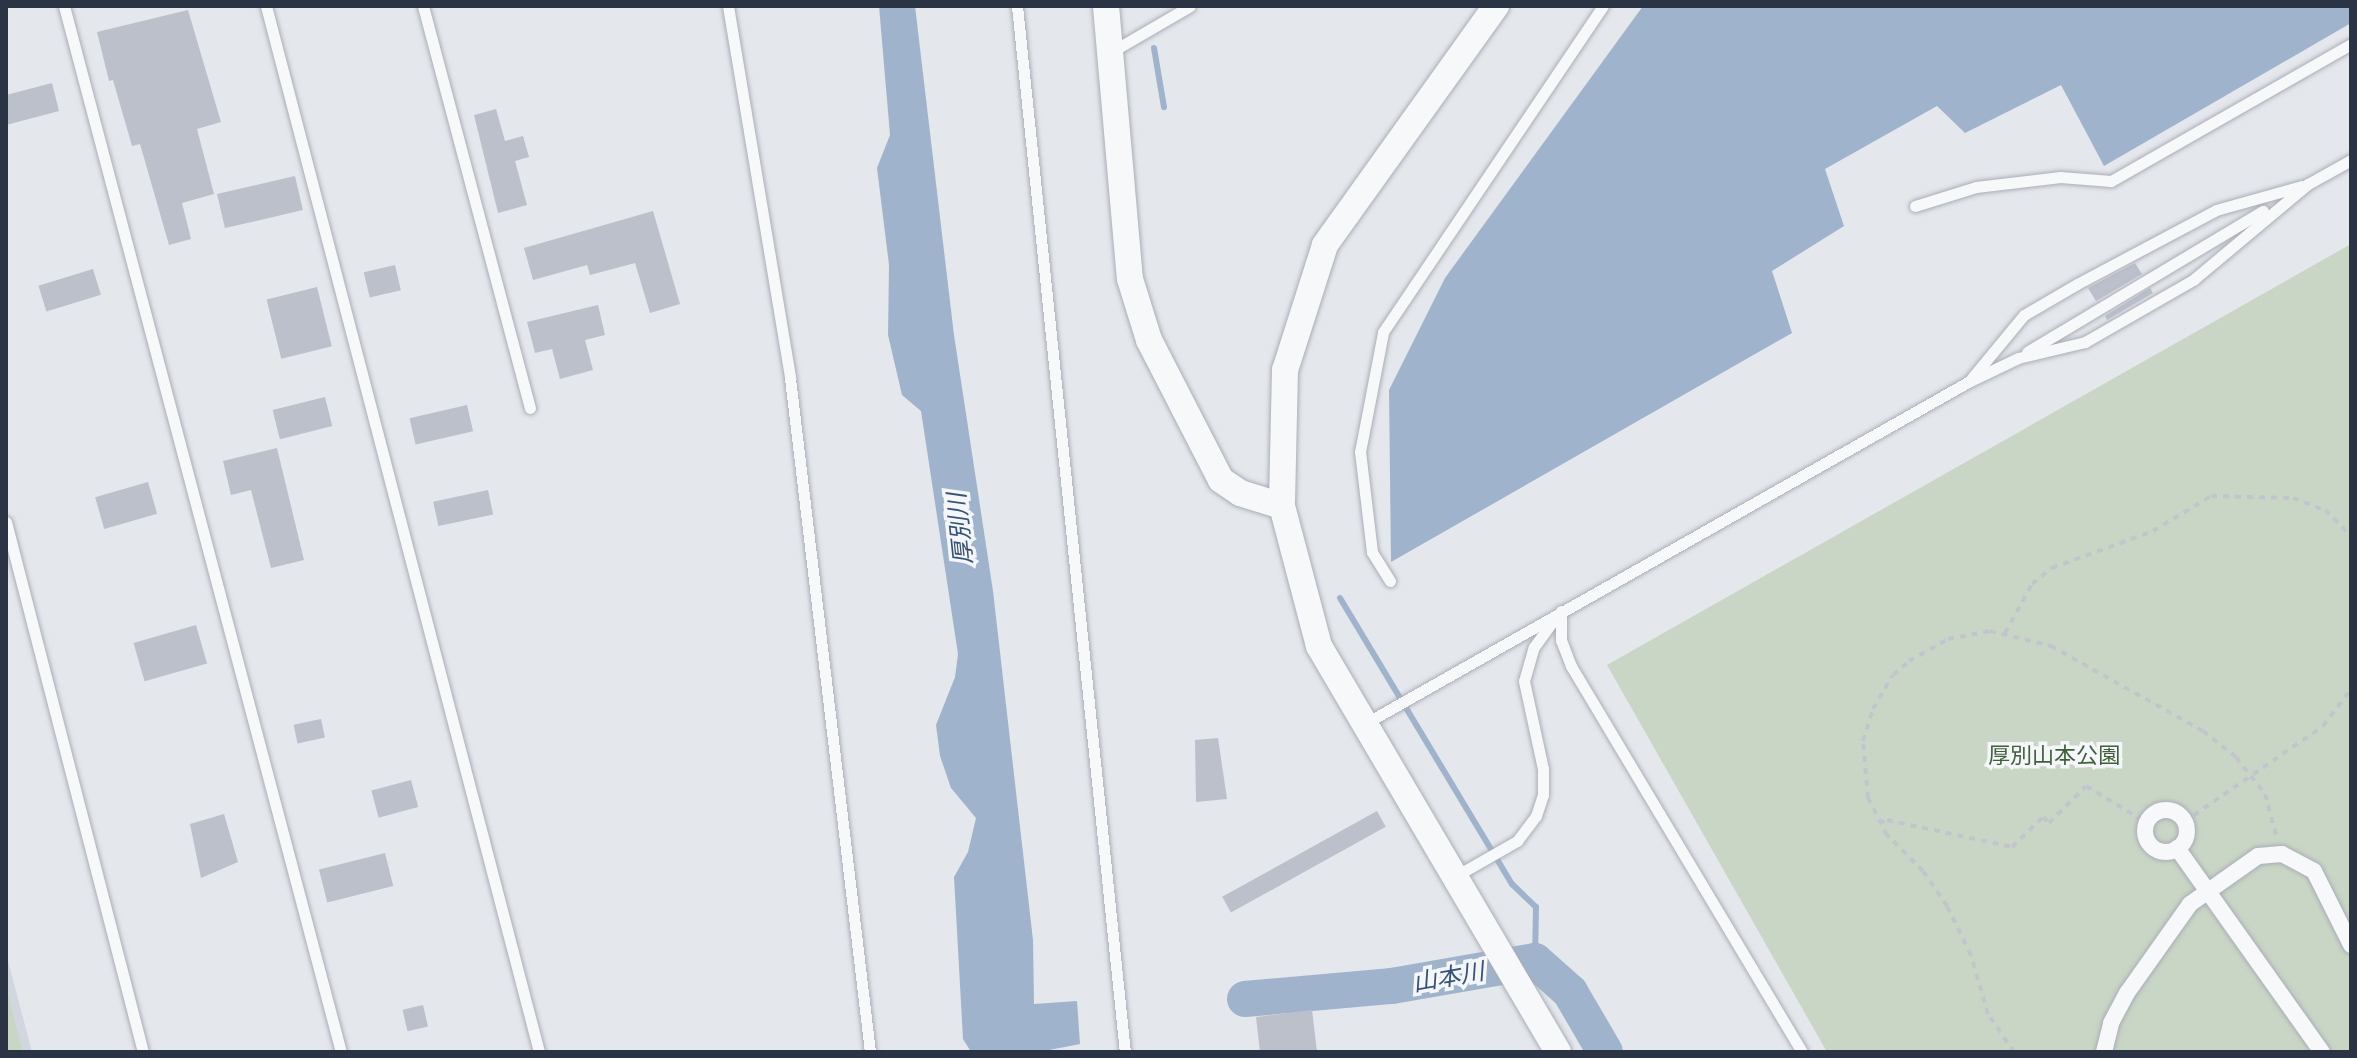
<!DOCTYPE html>
<meta charset="utf-8">
<style>
body{margin:0}
#map{position:relative;width:2357px;height:1058px;overflow:hidden;background:#e4e7ec;font-family:Commissioner,"Noto Sans JP",sans-serif}
div>[style]{position:absolute}
[style*='--x']{left:calc(var(--x)*1px);top:calc(var(--y)*1px);width:calc(var(--w)*1px);rotate:calc(var(--a)*1deg)}
.built>*{inset:0;background:#d2d6de}
.green>*{inset:0;background:#c9d6c5}
.water>*{inset:0;background:#9fb4cc}
.stream>*{height:6px;margin:-3px;padding:0 3px;transform-origin:3px;border-radius:3px;background:#9fb4cc}
.river>*{height:36px;margin:-18px;padding:0 18px;transform-origin:18px;border-radius:18px;background:#9fb4cc}
.building>*{inset:0;background:#bbc0ca;transform-origin:0 0}
.path>*{height:4px;margin-top:-2px;transform-origin:0;background:repeating-linear-gradient(90deg,#c2c5cb 0 6px,transparent 0 12px)}
.roads{filter:drop-shadow(0 0 2px #a9aeb7) drop-shadow(0 0 2px #a9aeb7)}
.service>*{height:11px;margin:-5.5px;padding:0 5.5px;transform-origin:5.5px;border-radius:5.5px;background:#f7f8fa}
.pedestrian>*{height:16px;margin:-8px;padding:0 8px;transform-origin:8px;border-radius:8px;background:#f7f8fa}
.pedestrian>.ring{margin:-8px;padding:0;box-sizing:content-box;background:none;border:16px solid #f7f8fa;border-radius:50%}
.tertiary>*{height:26px;margin:-13px;padding:0 13px;transform-origin:13px;border-radius:13px;background:#f7f8fa}
span{translate:-50% -50%;white-space:nowrap;text-align:center;line-height:1.15;-webkit-text-stroke:7px #f4f6f9;paint-order:stroke}
.park-label{font-size:22px;color:#3f6138}
.water-label{font-size:24px;color:#34527a;font-style:italic}
.frame{position:absolute;inset:0;border:8px solid #2b3445;pointer-events:none}
</style>
<div id="map">
<div class="built">
<div style="clip-path:polygon(6px 953px,32px 1052px,6px 1052px)"></div>
</div>
<div class="green">
<div style="clip-path:polygon(2351px 244px,2351px 1052px,1827px 1052px,1607px 665px)"></div>
<div style="clip-path:polygon(6px 987px,23px 1052px,6px 1052px)"></div>
</div>
<div class="water">
<div style="clip-path:polygon(879px 6px,915px 6px,954px 335px,993px 591px,1033px 940px,1034px 1004px,1077px 1001px,1080px 1044px,1039px 1052px,971px 1052px,963px 1039px,954px 877px,968px 852px,976px 818px,951px 788px,940px 756px,936px 725px,955px 677px,958px 654px,921px 411px,902px 395px,888px 335px,889px 265px,877px 168px,890px 135px)"></div>
<div style="clip-path:polygon(1643px 6px,2351px 6px,2351px 23px,2104px 166px,2061px 85px,1965px 133px,1937px 106px,1825px 169px,1844px 226px,1772px 271px,1792px 333px,1391px 562px,1389px 390px,1445px 278px)"></div>
</div>
<div class="stream">
<div style="--x:1154;--y:48;--w:60;--a:80.4"></div>
<div style="--x:1340;--y:598;--w:334;--a:59"></div>
<div style="--x:1512;--y:884;--w:33;--a:44"></div>
<div style="--x:1536;--y:907;--w:54;--a:91.1"></div>
</div>
<div class="river">
<div style="--x:1245;--y:999;--w:148;--a:-5.1"></div>
<div style="--x:1392;--y:986;--w:145;--a:-9.9"></div>
<div style="--x:1535;--y:961;--w:47;--a:41.5"></div>
<div style="--x:1570;--y:992;--w:69;--a:59.7"></div>
</div>
<div class="building">
<div style="clip-path:polygon(188px 10px,221px 122px,197px 129px,214px 194px,182px 203px,191px 239px,169px 245px,140px 144px,132px 146px,113px 80px,109px 81px,97px 32px)"></div>
<div style="clip-path:polygon(52px 83px,59px 111px,6px 125px,6px 95px)"></div>
<div style="clip-path:polygon(496px 109px,505px 141px,523px 136px,529px 157px,515px 161px,527px 205px,498px 213px,474px 115px)"></div>
<div style="left:295px;top:176px;width:35px;height:80px;rotate:77deg"></div>
<div style="clip-path:polygon(653px 211px,680px 304px,650px 313px,635px 263px,590px 275px,587px 265px,533px 280px,524px 248px)"></div>
<div style="clip-path:polygon(2135px 263px,2142px 274px,2096px 301px,2088px 288px)"></div>
<div style="left:395px;top:265px;width:26px;height:32px;rotate:77deg"></div>
<div style="left:93px;top:269px;width:27px;height:57px;rotate:73deg"></div>
<div style="left:317px;top:287px;width:61px;height:52px;rotate:76deg"></div>
<div style="clip-path:polygon(2150px 288px,2153px 293px,2107px 320px,2105px 316px)"></div>
<div style="clip-path:polygon(598px 305px,605px 335px,585px 340px,593px 370px,560px 379px,552px 349px,535px 353px,527px 322px)"></div>
<div style="left:325px;top:397px;width:30px;height:54px;rotate:76deg"></div>
<div style="left:467px;top:405px;width:27px;height:59px;rotate:77deg"></div>
<div style="clip-path:polygon(277px 448px,304px 560px,271px 568px,251px 490px,231px 495px,223px 461px)"></div>
<div style="left:148px;top:482px;width:33px;height:55px;rotate:74deg"></div>
<div style="left:488px;top:490px;width:25px;height:56px;rotate:78deg"></div>
<div style="left:196px;top:625px;width:40px;height:65px;rotate:74deg"></div>
<div style="left:321px;top:719px;width:19px;height:28px;rotate:78deg"></div>
<div style="clip-path:polygon(1218px 738px,1227px 799px,1196px 802px,1195px 740px)"></div>
<div style="left:411px;top:780px;width:28px;height:41px;rotate:75deg"></div>
<div style="left:1377px;top:811px;width:18px;height:177px;rotate:61deg"></div>
<div style="clip-path:polygon(224px 814px,238px 862px,201px 878px,190px 824px)"></div>
<div style="left:385px;top:853px;width:34px;height:68px;rotate:76deg"></div>
<div style="left:423px;top:1005px;width:22px;height:21px;rotate:77deg"></div>
<div style="clip-path:polygon(1312px 1010px,1317px 1052px,1260px 1052px,1256px 1017px)"></div>
</div>
<div class="path">
<div style="--x:2005;--y:633;--w:56;--a:-61.1"></div>
<div style="--x:2032;--y:584;--w:26;--a:-39"></div>
<div style="--x:2052;--y:568;--w:108;--a:-20.1"></div>
<div style="--x:2153;--y:531;--w:68;--a:-31.1"></div>
<div style="--x:2211;--y:496;--w:82;--a:1.4"></div>
<div style="--x:2293;--y:498;--w:34;--a:21"></div>
<div style="--x:2325;--y:510;--w:37;--a:45"></div>
<div style="--x:2184;--y:822;--w:169;--a:-34.6"></div>
<div style="--x:2323;--y:726;--w:46;--a:-52.9"></div>
<div style="--x:1879;--y:823;--w:9;--a:-21"></div>
<div style="--x:1887;--y:820;--w:128;--a:12.2"></div>
<div style="--x:2012;--y:847;--w:43;--a:-44.1"></div>
<div style="--x:2043;--y:817;--w:8;--a:45"></div>
<div style="--x:2049;--y:823;--w:52;--a:-45"></div>
<div style="--x:2086;--y:786;--w:71;--a:31.2"></div>
<div style="--x:2014;--y:1052;--w:46;--a:-124.4"></div>
<div style="--x:1988;--y:1014;--w:61;--a:-106.1"></div>
<div style="--x:1971;--y:955;--w:55;--a:-116.1"></div>
<div style="--x:1947;--y:906;--w:42;--a:-124.4"></div>
<div style="--x:1923;--y:871;--w:51;--a:-135"></div>
<div style="--x:1887;--y:835;--w:42;--a:-117.2"></div>
<div style="--x:1868;--y:798;--w:57;--a:-95"></div>
<div style="--x:1863;--y:741;--w:34;--a:-73"></div>
<div style="--x:1873;--y:709;--w:39;--a:-60"></div>
<div style="--x:1893;--y:675;--w:21;--a:-41"></div>
<div style="--x:1909;--y:661;--w:45;--a:-29.4"></div>
<div style="--x:1948;--y:639;--w:43;--a:-10.8"></div>
<div style="--x:1990;--y:631;--w:63;--a:13.8"></div>
<div style="--x:2051;--y:646;--w:174;--a:29.2"></div>
<div style="--x:2203;--y:731;--w:42;--a:38.2"></div>
<div style="--x:2236;--y:757;--w:47;--a:51.9"></div>
<div style="--x:2265;--y:794;--w:46;--a:74.7"></div>
</div>
<div class="roads">
<div class="service">
<div style="--x:64;--y:6;--w:1082;--a:75.17"></div>
<div style="--x:266;--y:6;--w:1081;--a:75.37"></div>
<div style="--x:423;--y:6;--w:416;--a:75.1"></div>
<div style="--x:728;--y:6;--w:377;--a:80.5"></div>
<div style="--x:790;--y:378;--w:679;--a:83.23"></div>
<div style="--x:1017;--y:6;--w:1052;--a:84.11"></div>
<div style="--x:1111;--y:52;--w:91;--a:-30.2"></div>
<div style="--x:1915;--y:206;--w:64;--a:-17.3"></div>
<div style="--x:1976;--y:187;--w:85;--a:-6.8"></div>
<div style="--x:2060;--y:177;--w:51;--a:4.5"></div>
<div style="--x:2111;--y:181;--w:276;--a:-29.7"></div>
<div style="--x:2027;--y:352;--w:275;--a:-30.9"></div>
<div style="--x:1971;--y:379;--w:83;--a:-50.4"></div>
<div style="--x:2024;--y:315;--w:61;--a:-30.3"></div>
<div style="--x:2077;--y:284;--w:157;--a:-28"></div>
<div style="--x:2216;--y:210;--w:89;--a:-15.6"></div>
<div style="--x:6;--y:522;--w:547;--a:75.51"></div>
<div style="--x:1390;--y:581;--w:34;--a:-122"></div>
<div style="--x:1372;--y:552;--w:101;--a:-96.8"></div>
<div style="--x:1360;--y:452;--w:122;--a:-79.1"></div>
<div style="--x:1383;--y:332;--w:393;--a:-56"></div>
<div style="--x:1561;--y:611;--w:29;--a:90"></div>
<div style="--x:1561;--y:640;--w:28;--a:69"></div>
<div style="--x:1571;--y:666;--w:450;--a:59.1"></div>
<div style="--x:1366;--y:723;--w:692;--a:-29.53"></div>
<div style="--x:1968;--y:382;--w:55;--a:-25.6"></div>
<div style="--x:2018;--y:358;--w:69;--a:-13.4"></div>
<div style="--x:2085;--y:342;--w:125;--a:-29.9"></div>
<div style="--x:2193;--y:280;--w:150;--a:-39.9"></div>
<div style="--x:2308;--y:184;--w:49;--a:-29.2"></div>
<div style="--x:1454;--y:877;--w:73;--a:-29.7"></div>
<div style="--x:1517;--y:841;--w:31;--a:-53"></div>
<div style="--x:1536;--y:816;--w:22;--a:-72"></div>
<div style="--x:1543;--y:795;--w:26;--a:-90"></div>
<div style="--x:1543;--y:769;--w:90;--a:-102.2"></div>
<div style="--x:1524;--y:681;--w:35;--a:-74"></div>
<div style="--x:1534;--y:647;--w:37;--a:-54"></div>
</div>
<div class="pedestrian">
<div class="ring" style="left:2145px;top:810px;width:26px;height:26px"></div>
<div style="--x:2177;--y:848;--w:250;--a:54.6"></div>
<div style="--x:2104;--y:1052;--w:30;--a:-76"></div>
<div style="--x:2111;--y:1023;--w:34;--a:-62"></div>
<div style="--x:2127;--y:993;--w:109;--a:-54.7"></div>
<div style="--x:2190;--y:904;--w:83;--a:-35.2"></div>
<div style="--x:2258;--y:856;--w:24;--a:-5"></div>
<div style="--x:2282;--y:854;--w:36;--a:28"></div>
<div style="--x:2314;--y:871;--w:83;--a:63.4"></div>
</div>
<div class="tertiary">
<div style="--x:1106;--y:6;--w:274;--a:85"></div>
<div style="--x:1130;--y:279;--w:64;--a:72.7"></div>
<div style="--x:1149;--y:340;--w:157;--a:62.8"></div>
<div style="--x:1221;--y:480;--w:23;--a:34"></div>
<div style="--x:1240;--y:493;--w:44;--a:17.2"></div>
<div style="--x:1496;--y:6;--w:294;--a:125.6"></div>
<div style="--x:1325;--y:245;--w:131;--a:107.7"></div>
<div style="--x:1285;--y:370;--w:136;--a:91.3"></div>
<div style="--x:1282;--y:506;--w:145;--a:75.2"></div>
<div style="--x:1319;--y:646;--w:471;--a:59.5"></div>
</div>
</div>
<div class="park-label">
<span style="left:2054px;top:755px">厚別山本公園</span>
</div>
<div class="water-label">
<span style="left:959px;top:529px;rotate:-96deg">厚別川</span>
<span style="left:1448px;top:976px;rotate:-10deg">山本川</span>
</div>
<div class="frame"></div>
</div>
